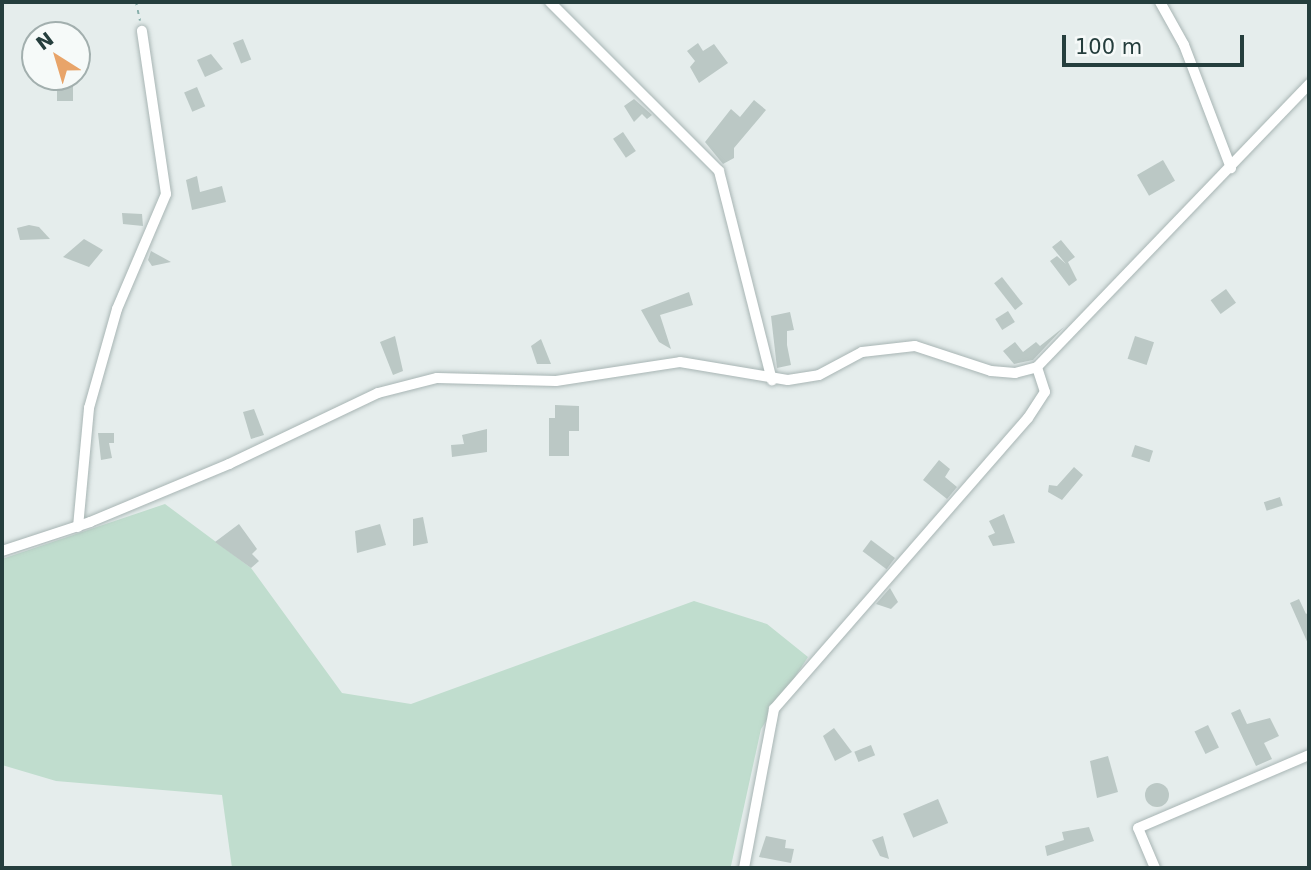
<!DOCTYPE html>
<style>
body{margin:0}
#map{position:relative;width:1311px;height:870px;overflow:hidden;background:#e5edec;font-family:"DejaVu Sans",sans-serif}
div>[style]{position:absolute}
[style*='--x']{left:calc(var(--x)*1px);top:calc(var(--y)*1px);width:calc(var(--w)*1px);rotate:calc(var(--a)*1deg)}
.green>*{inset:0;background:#c0ddce}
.building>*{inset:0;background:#bbc8c5;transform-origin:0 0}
.round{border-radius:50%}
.path>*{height:2px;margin-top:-1px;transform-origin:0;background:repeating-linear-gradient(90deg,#88afab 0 3.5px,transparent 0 8.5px)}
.roads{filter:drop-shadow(0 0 2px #a8b5b4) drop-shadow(0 0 2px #a8b5b4)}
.minor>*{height:10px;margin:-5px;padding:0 5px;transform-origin:5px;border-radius:5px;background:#fff}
span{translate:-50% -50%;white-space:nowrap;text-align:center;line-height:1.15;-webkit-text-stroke:5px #f6faf9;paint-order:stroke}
.frame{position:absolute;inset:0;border:4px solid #253e3d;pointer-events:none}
.north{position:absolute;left:21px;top:21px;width:70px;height:70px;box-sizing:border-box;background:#f6faf9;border:2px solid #a2afae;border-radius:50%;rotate:323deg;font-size:19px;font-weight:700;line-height:28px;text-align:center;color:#253e3d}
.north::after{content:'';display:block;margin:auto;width:24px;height:32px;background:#e8a469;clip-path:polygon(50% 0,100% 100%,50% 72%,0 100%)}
.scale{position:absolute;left:1062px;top:35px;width:182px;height:32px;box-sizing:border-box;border:4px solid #253e3d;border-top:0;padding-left:9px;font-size:21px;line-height:24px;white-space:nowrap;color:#253e3d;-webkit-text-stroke:5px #f6faf9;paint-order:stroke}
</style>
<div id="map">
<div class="green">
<div style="clip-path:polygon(165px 504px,251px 568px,342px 693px,411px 704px,694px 601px,767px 624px,808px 657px,761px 729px,731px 866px,232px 868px,222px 795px,56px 781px,2px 765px,2px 559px)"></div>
</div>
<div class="building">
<div style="left:243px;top:39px;width:22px;height:11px;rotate:68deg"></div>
<div style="clip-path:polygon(698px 43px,703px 51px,714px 44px,728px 63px,699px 83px,690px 67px,695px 61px,687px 51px)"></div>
<div style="clip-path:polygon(211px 54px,223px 69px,205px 77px,197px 60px)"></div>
<div style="left:57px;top:79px;width:16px;height:22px"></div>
<div style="left:197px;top:87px;width:21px;height:14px;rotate:67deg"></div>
<div style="clip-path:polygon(634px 99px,652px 115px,647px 119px,642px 114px,634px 122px,624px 106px)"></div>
<div style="clip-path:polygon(754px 100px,766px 110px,734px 148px,734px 158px,723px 164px,705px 142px,731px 109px,740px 117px)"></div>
<div style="left:623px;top:132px;width:23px;height:12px;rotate:56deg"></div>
<div style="left:1163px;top:160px;width:24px;height:30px;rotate:60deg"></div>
<div style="clip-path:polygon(197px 176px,200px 192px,222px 186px,226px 202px,192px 210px,186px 180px)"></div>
<div style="clip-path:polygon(122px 213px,142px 214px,143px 226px,123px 224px)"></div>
<div style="clip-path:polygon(29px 225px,39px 227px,50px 239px,20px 240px,17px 228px)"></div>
<div style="clip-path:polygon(84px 239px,103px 250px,89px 267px,63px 257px)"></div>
<div style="clip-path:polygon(1061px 240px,1075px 257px,1068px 262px,1077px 280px,1069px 286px,1050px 261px,1057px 256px,1066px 264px,1052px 247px)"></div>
<div style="clip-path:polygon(151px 251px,171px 262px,152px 266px,148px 260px)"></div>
<div style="left:1002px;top:277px;width:34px;height:10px;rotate:52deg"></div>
<div style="left:1226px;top:289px;width:17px;height:19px;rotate:54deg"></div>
<div style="clip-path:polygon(689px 292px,693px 305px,660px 315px,671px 349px,659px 342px,641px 310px)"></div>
<div style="left:1008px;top:311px;width:13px;height:15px;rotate:58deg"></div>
<div style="clip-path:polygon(790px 312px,794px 330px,787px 331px,787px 345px,791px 365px,777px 368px,771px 316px)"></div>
<div style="clip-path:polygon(1064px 327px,1033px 360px,1014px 364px,1003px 351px,1015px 342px,1023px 352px,1036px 342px,1040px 346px)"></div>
<div style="clip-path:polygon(395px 336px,403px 371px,393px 375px,380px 342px)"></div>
<div style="left:1135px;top:336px;width:20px;height:24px;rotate:18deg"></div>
<div style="clip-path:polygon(541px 339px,551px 364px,537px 364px,531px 346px)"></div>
<div style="clip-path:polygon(555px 405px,579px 406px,579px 431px,569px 431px,569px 456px,549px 456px,549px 418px,555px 418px)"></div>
<div style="clip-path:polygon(254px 409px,264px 435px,251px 439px,243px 412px)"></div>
<div style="clip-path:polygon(487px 429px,487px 452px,452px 457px,451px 445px,464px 444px,462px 435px)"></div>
<div style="clip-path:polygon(98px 433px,114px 433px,114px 443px,109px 443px,112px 458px,101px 460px)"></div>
<div style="left:1135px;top:445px;width:19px;height:12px;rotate:18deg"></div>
<div style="clip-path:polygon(939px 460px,950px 469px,945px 477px,957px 487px,947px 499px,923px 480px)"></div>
<div style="clip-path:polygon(1074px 467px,1083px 475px,1062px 500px,1048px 492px,1049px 485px,1057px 486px)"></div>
<div style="left:1280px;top:497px;width:9px;height:17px;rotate:72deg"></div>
<div style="clip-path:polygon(1004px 514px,1015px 543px,993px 546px,988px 536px,995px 533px,989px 521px)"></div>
<div style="clip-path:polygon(423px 517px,428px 543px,413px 546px,413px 519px)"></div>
<div style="clip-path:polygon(239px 524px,257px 549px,252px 554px,259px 561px,251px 568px,215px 542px)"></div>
<div style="clip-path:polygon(380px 524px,386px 545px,357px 553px,355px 531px)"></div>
<div style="left:871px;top:540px;width:30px;height:14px;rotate:37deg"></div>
<div style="clip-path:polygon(890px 588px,898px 602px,891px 609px,876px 604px)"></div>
<div style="clip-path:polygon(1299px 599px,1306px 614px,1309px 612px,1309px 646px,1290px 603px)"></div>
<div style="clip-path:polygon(1240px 709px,1247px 724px,1270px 718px,1279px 736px,1264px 743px,1272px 759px,1256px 766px,1231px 713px)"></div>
<div style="left:1208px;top:725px;width:25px;height:15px;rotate:64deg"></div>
<div style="clip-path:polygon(834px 728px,852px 752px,835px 761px,823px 736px)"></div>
<div style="left:871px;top:745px;width:11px;height:18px;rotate:68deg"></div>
<div style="clip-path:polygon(1108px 756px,1118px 792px,1097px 798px,1090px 761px)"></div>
<div class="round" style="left:1145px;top:783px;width:24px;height:24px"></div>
<div style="left:938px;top:799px;width:26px;height:38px;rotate:67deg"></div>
<div style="clip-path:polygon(1089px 827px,1094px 841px,1047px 856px,1045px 846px,1064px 840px,1062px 832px)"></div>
<div style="clip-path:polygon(766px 836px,786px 840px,785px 848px,794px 849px,791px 863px,759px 857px)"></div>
<div style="clip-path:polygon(883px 836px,889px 859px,880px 856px,872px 840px)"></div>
</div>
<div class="path">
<div style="--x:136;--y:2;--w:19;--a:78"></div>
</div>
<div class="roads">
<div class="minor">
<div style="--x:550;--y:2;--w:239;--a:45"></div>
<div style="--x:719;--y:171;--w:216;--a:75.8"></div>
<div style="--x:1160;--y:2;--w:49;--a:60.8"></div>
<div style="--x:1184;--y:45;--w:132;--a:69.1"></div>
<div style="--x:78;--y:527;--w:120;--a:-84.7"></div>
<div style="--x:89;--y:408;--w:103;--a:-74.2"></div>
<div style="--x:117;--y:309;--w:125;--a:-66.9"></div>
<div style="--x:166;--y:194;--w:165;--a:-98.4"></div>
<div style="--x:2;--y:551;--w:93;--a:-18.2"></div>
<div style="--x:90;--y:522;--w:151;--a:-22.6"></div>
<div style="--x:229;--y:464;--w:165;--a:-25.5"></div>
<div style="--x:378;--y:393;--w:61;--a:-14.3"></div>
<div style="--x:437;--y:378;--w:119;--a:1.4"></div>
<div style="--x:556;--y:381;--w:125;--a:-8.7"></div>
<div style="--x:680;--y:362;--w:109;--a:9.5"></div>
<div style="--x:788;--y:380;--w:31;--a:-9"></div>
<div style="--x:819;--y:375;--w:49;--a:-28.1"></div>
<div style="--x:862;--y:352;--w:53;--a:-6.5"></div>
<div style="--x:915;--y:346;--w:80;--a:18.2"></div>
<div style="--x:991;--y:371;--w:24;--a:5"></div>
<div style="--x:1015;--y:373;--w:23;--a:-15"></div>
<div style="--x:1037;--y:367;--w:393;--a:-46.1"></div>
<div style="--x:744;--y:868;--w:162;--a:-79.3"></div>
<div style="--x:774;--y:709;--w:386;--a:-48.9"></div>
<div style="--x:1028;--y:418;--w:31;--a:-57"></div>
<div style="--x:1045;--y:392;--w:26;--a:-108"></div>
<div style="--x:1155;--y:868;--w:43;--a:-113"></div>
<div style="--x:1138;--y:828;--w:186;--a:-23.1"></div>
</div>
</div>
<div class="frame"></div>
<div class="north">N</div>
<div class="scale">100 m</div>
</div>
